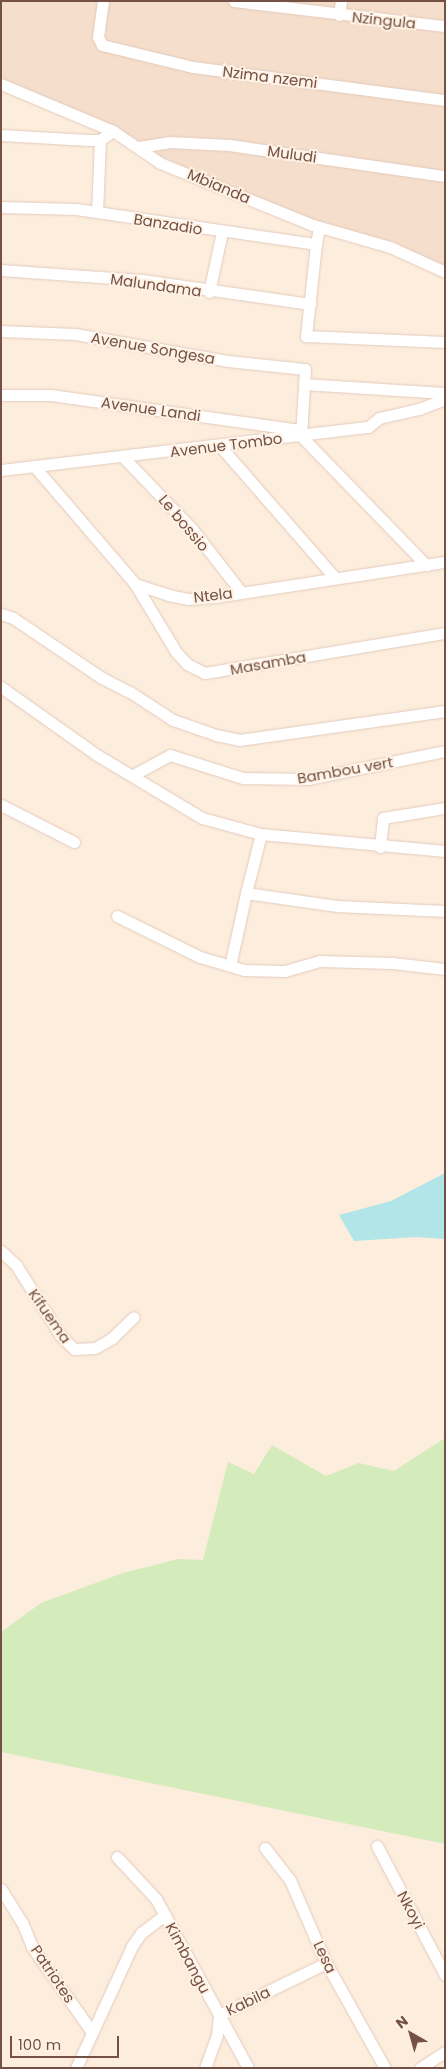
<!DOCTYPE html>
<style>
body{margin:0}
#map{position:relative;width:446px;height:2069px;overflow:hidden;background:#fdeddd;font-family:Poppins,sans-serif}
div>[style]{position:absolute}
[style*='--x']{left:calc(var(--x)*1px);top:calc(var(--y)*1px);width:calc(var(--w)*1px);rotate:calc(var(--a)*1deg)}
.residential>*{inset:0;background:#f5decb}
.green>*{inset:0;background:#d4ebbb}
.water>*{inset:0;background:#b1e5e7}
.roads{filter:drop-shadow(0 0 1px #e3cabc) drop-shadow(0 0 1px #e3cabc)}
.minor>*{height:11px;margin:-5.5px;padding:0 5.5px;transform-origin:5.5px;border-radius:5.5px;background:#fff}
span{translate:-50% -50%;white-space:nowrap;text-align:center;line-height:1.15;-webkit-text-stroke:4px #fff2e4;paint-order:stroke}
.street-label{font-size:15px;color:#745045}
.frame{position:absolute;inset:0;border:2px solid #745045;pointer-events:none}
.north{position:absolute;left:386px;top:2009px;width:50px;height:50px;-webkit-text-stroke:4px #fff2e4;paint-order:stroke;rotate:322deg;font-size:14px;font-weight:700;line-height:20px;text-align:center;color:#745045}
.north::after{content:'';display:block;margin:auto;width:18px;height:22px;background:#745045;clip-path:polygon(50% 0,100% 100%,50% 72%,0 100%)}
.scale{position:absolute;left:10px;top:2036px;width:109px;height:22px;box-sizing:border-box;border:2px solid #745045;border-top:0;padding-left:6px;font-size:15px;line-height:18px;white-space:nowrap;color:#745045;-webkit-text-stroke:4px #fff2e4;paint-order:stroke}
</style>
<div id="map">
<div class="residential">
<div style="clip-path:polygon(1px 1px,445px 1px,445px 272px,313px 225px,1px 84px)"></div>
</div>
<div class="green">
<div style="clip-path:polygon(445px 1438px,445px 1844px,1px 1752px,1px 1632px,41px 1603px,123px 1573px,178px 1559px,203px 1560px,228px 1462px,254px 1474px,272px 1445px,326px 1476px,359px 1463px,394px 1471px)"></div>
</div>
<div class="water">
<div style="clip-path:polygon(445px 1173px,445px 1239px,416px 1237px,354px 1241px,339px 1215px,391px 1201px)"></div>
</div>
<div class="roads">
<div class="minor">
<div style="--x:103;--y:1;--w:36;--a:98"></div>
<div style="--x:98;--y:37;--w:9;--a:63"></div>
<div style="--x:102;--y:45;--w:94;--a:13.6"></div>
<div style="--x:193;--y:67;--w:254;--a:7.5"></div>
<div style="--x:234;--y:1;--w:212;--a:6.8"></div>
<div style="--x:339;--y:15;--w:14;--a:-82"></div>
<div style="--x:1;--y:84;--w:121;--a:22.8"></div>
<div style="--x:113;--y:131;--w:57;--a:34.2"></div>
<div style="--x:160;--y:163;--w:165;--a:22.1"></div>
<div style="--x:313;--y:225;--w:80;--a:15.9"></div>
<div style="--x:390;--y:247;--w:60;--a:24.4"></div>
<div style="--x:1;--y:135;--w:87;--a:3.3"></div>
<div style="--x:88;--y:140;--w:12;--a:0"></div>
<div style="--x:100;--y:140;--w:16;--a:-35"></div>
<div style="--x:139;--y:147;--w:30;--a:-9"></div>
<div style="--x:169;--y:142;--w:60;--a:2.9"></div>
<div style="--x:229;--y:145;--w:218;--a:8.2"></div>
<div style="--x:1;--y:207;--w:75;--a:1.5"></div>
<div style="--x:76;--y:209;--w:243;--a:8.3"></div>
<div style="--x:316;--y:244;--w:17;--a:-80"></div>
<div style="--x:97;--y:212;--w:72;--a:-87.6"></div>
<div style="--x:316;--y:244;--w:93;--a:96.2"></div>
<div style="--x:306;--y:336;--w:139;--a:2.5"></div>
<div style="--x:1;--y:270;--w:141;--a:4.1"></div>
<div style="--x:142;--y:280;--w:170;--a:8.1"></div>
<div style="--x:209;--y:292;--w:61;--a:-77.8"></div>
<div style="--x:1;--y:331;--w:74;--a:2.3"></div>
<div style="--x:75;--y:334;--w:155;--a:10"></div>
<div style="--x:228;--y:361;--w:77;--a:5.9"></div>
<div style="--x:305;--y:369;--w:67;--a:93.4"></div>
<div style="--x:301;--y:436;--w:180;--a:45.9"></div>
<div style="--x:304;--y:384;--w:141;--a:3.7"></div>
<div style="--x:1;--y:395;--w:50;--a:0"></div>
<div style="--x:51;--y:395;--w:251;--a:8"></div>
<div style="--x:220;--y:446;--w:175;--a:48.9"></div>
<div style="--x:123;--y:457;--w:100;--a:46.2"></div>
<div style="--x:192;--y:529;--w:80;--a:52.1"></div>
<div style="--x:34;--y:466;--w:155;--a:49.4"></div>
<div style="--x:135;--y:584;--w:35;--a:18"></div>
<div style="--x:168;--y:595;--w:20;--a:11"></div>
<div style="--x:188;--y:599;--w:27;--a:-4"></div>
<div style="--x:215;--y:597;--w:233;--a:-8.7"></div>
<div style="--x:1;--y:470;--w:370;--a:-6.7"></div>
<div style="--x:368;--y:427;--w:14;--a:-39"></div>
<div style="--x:379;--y:418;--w:41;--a:-12.7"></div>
<div style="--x:419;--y:409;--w:28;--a:-21"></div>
<div style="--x:135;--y:584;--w:79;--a:58.9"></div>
<div style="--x:176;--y:652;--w:16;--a:47"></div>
<div style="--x:187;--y:664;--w:20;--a:27"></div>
<div style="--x:205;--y:673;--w:243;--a:-9.5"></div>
<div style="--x:1;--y:614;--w:13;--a:18"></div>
<div style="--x:13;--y:618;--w:107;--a:34"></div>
<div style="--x:102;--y:678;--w:31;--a:27"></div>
<div style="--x:130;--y:692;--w:51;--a:33.1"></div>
<div style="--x:173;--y:720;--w:46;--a:19.2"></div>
<div style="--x:216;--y:735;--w:24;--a:12"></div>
<div style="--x:239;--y:740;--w:208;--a:-8"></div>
<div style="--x:1;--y:687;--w:118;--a:35.3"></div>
<div style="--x:97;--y:755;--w:122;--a:31"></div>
<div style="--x:202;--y:818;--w:61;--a:15.2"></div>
<div style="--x:261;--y:834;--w:185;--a:5.3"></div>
<div style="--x:133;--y:775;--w:42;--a:-28.4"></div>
<div style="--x:170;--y:755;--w:77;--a:17.5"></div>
<div style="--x:243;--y:778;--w:65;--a:0.9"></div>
<div style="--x:308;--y:779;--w:140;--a:-11.6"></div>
<div style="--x:1;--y:805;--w:82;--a:26.9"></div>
<div style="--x:261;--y:834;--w:61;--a:104.3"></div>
<div style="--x:246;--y:893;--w:92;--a:8.1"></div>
<div style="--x:337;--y:906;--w:108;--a:2.7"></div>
<div style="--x:380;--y:847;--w:29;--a:-84"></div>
<div style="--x:383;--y:818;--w:63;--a:-9.2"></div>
<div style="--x:117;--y:916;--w:93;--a:26.3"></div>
<div style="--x:200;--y:957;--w:46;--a:16.5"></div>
<div style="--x:244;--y:970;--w:41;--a:1.4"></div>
<div style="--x:285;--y:971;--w:36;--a:-16"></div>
<div style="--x:320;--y:961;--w:73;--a:1.6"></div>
<div style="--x:393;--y:963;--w:52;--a:6.6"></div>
<div style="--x:230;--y:966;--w:75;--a:-77.6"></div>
<div style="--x:1;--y:1251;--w:21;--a:43"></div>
<div style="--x:16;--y:1265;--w:83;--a:57.8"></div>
<div style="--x:60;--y:1335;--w:20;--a:45"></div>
<div style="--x:74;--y:1349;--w:21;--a:-3"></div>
<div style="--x:95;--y:1348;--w:20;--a:-30"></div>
<div style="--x:112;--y:1338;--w:30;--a:-44"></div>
<div style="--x:377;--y:1846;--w:146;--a:62.2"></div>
<div style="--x:265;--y:1848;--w:41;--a:52"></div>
<div style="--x:290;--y:1880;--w:90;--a:66.6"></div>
<div style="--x:326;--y:1963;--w:120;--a:60.7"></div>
<div style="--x:117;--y:1857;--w:57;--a:47.1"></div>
<div style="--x:156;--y:1899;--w:192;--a:61.4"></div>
<div style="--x:1;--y:1889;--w:39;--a:58"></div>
<div style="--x:22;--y:1922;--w:27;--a:68"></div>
<div style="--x:32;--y:1947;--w:104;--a:54.8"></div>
<div style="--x:76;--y:2068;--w:134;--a:-65.3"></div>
<div style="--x:132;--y:1946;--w:16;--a:-55"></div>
<div style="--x:141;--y:1933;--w:30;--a:-37"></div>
<div style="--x:205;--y:2068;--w:35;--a:-70"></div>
<div style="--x:217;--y:2035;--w:20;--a:-84"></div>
<div style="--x:219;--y:2015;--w:119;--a:-25.9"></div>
<div style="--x:420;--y:2068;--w:30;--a:-33"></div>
</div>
</div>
<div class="street-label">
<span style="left:384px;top:20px;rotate:6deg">Nzingula</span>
<span style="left:270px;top:77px;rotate:7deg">Nzima nzemi</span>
<span style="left:292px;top:154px;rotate:8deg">Muludi</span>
<span style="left:219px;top:186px;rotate:23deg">Mbianda</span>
<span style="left:168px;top:224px;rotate:9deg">Banzadio</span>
<span style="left:156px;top:285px;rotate:8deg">Malundama</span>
<span style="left:153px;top:348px;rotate:10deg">Avenue Songesa</span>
<span style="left:151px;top:409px;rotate:8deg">Avenue Landi</span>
<span style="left:226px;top:445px;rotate:-7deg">Avenue Tombo</span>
<span style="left:184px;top:523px;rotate:50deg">Le bossio</span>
<span style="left:213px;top:595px;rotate:-7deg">Ntela</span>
<span style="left:268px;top:663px;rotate:-10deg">Masamba</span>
<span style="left:345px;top:770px;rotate:-10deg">Bambou vert</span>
<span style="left:50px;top:1316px;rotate:55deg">Kifuema</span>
<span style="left:411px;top:1910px;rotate:62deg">Nkoyi</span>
<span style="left:325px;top:1957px;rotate:65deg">Lesa</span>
<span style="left:188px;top:1958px;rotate:62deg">Kimbangu</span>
<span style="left:53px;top:1974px;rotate:56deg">Patriotes</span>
<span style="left:248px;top:2001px;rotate:-26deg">Kabila</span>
</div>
<div class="frame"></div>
<div class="north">N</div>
<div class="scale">100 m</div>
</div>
